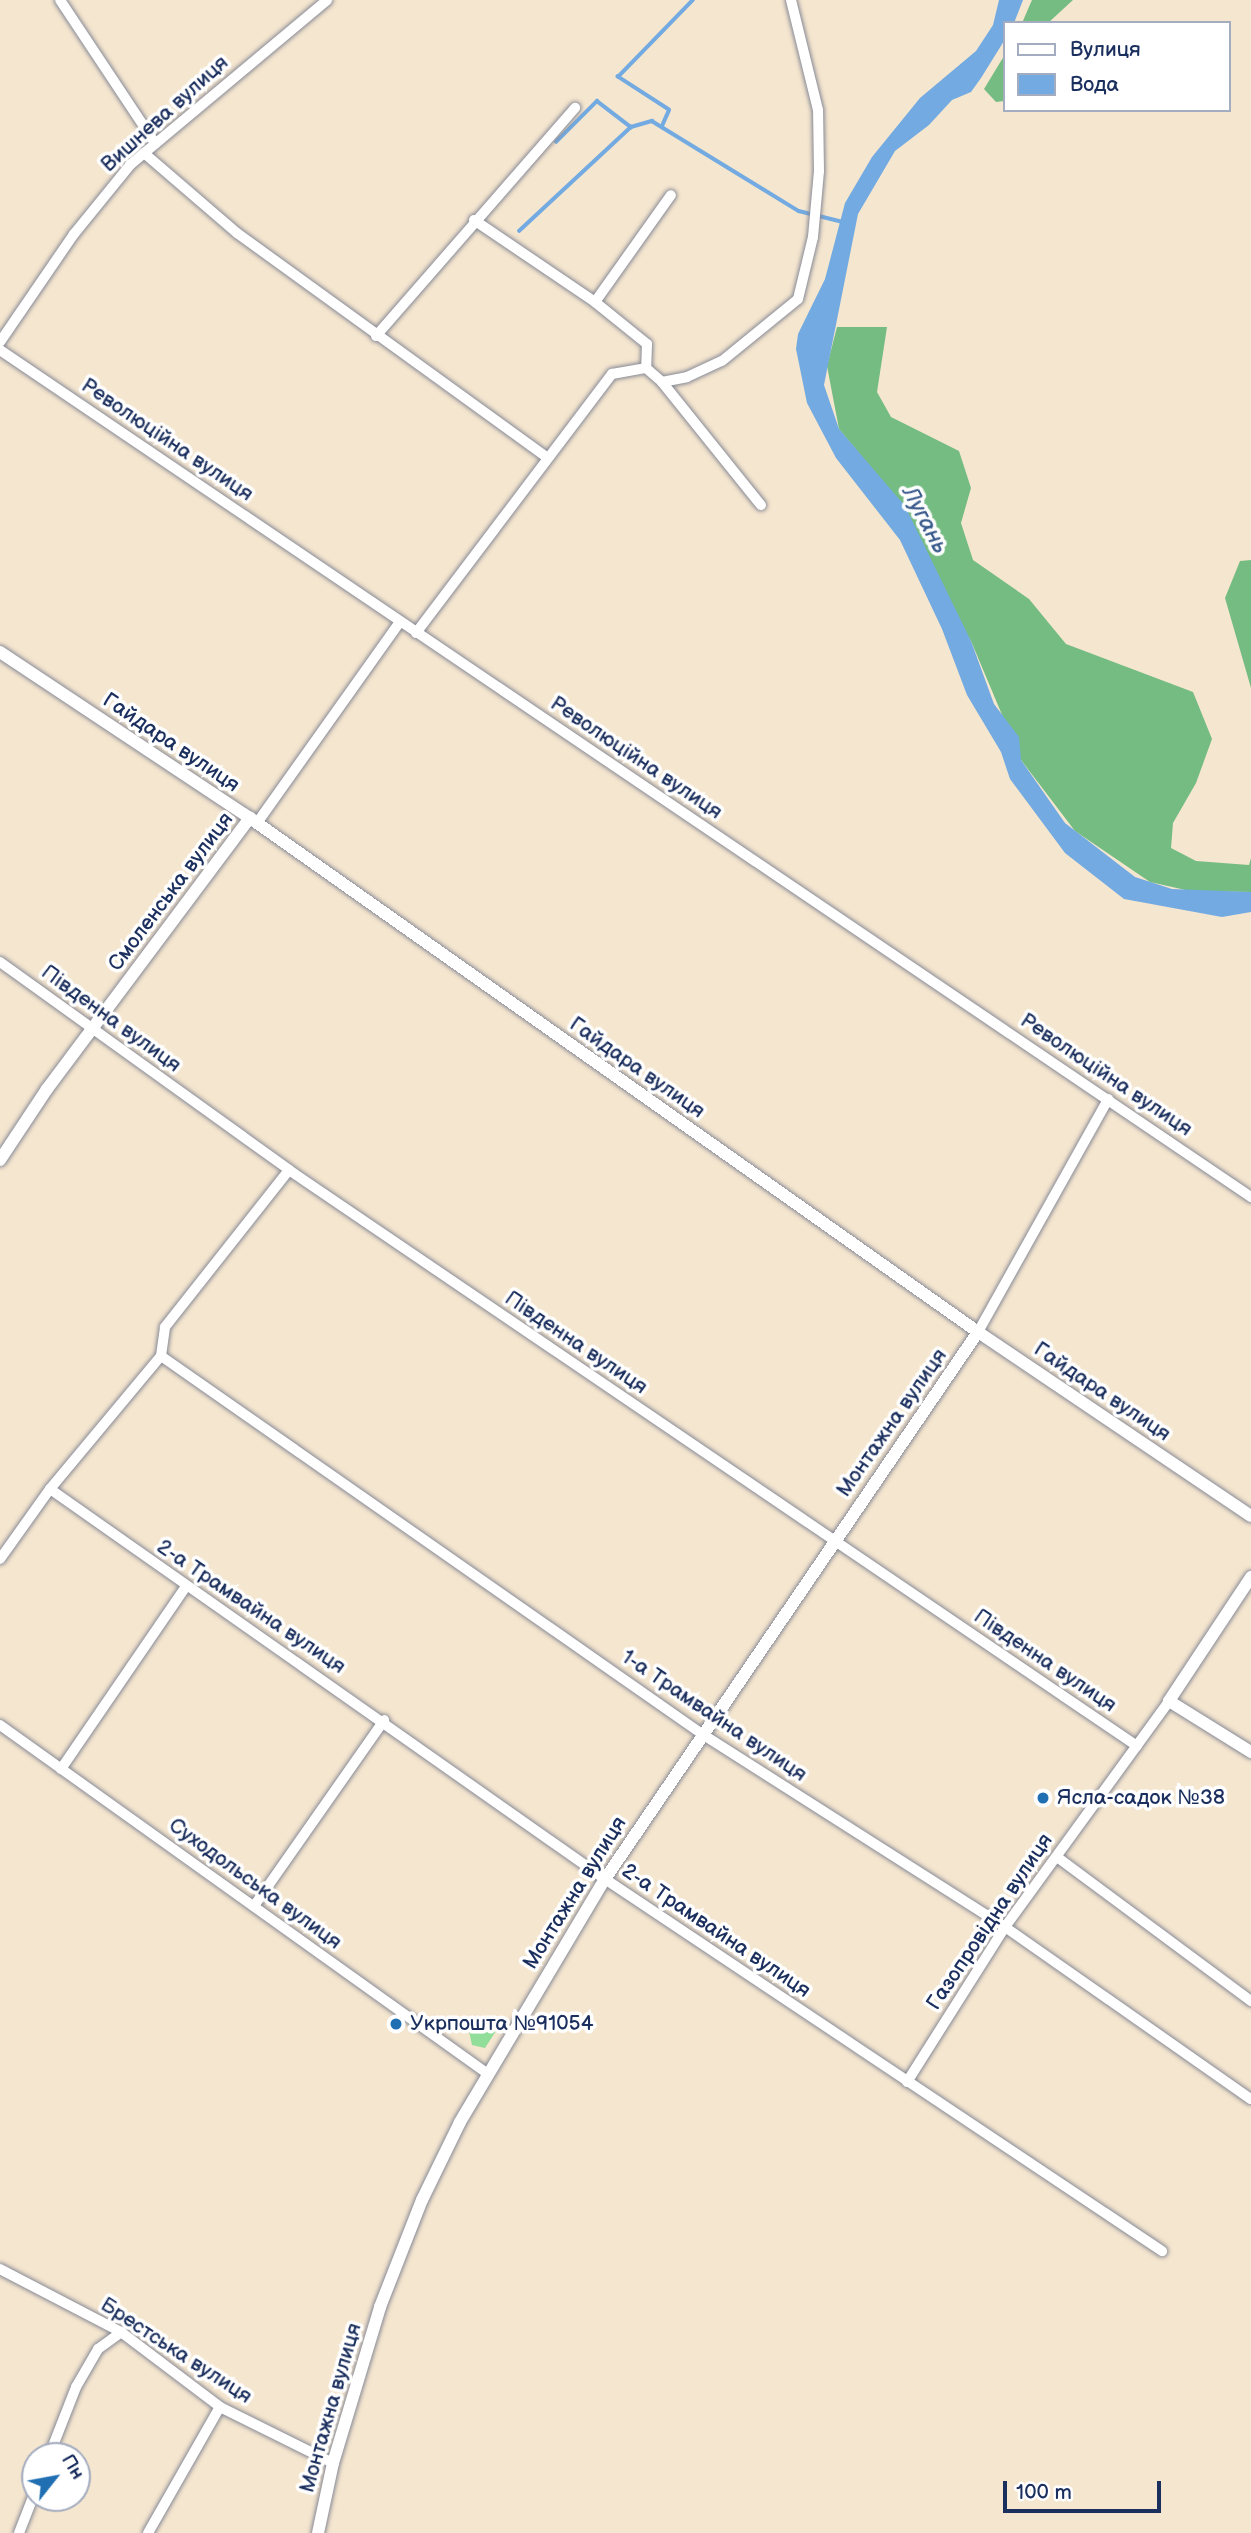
<!DOCTYPE html>
<meta charset="utf-8">
<style>
body{margin:0}
#map{position:relative;width:1251px;height:2533px;overflow:hidden;background:#f5e6cf;font-family:"Balsamiq Sans",sans-serif}
div>[style]{position:absolute}
[style*='--x']{left:calc(var(--x)*1px);top:calc(var(--y)*1px);width:calc(var(--w)*1px);rotate:calc(var(--a)*1deg)}
.green>*{inset:0;background:#91dd9a}
.forest>*{inset:0;background:#74bc82}
.water>*{inset:0;background:#72aae1}
.stream>*{height:3.5px;margin:-1.75px;padding:0 1.75px;transform-origin:1.75px;border-radius:1.75px;background:#72aae1}
.roads{filter:drop-shadow(0 0 2px #888a96) drop-shadow(0 0 2px #888a96)}
.minor>*{height:10px;margin:-5px;padding:0 5px;transform-origin:5px;border-radius:5px;background:#fff}
.tertiary>*{height:12px;margin:-6px;padding:0 6px;transform-origin:6px;border-radius:6px;background:#fff}
.dots>*{width:19px;height:19px;translate:-50% -50%;box-sizing:border-box;border:4px solid #fff;border-radius:50%}
span{translate:-50% -50%;white-space:nowrap;text-align:center;line-height:1.15;-webkit-text-stroke:7px #fff;paint-order:stroke}
.street-label{font-size:21px;color:#1b2f5e}
.poi-label{font-size:21px;color:#1b2f5e}
.left{translate:0 -50%;text-align:left}
.water-label{font-size:23px;color:#395a8c;font-style:italic}
.legend{position:absolute;left:1003px;top:21px;width:228px;height:91px;box-sizing:border-box;background:#fff;border:2px solid #a4acbf;margin:0;padding:9px 12px;list-style:none;font-size:21px;color:#1b2f5e}
.legend li{display:flex;align-items:center;gap:14px;height:35px}
.legend b{width:35px;border:2px solid #a4acbf}
.north{position:absolute;left:21px;top:2442px;width:70px;height:70px;box-sizing:border-box;background:#fff;border:2px solid #a4acbf;border-radius:50%;rotate:59deg;font-size:19px;font-weight:700;line-height:28px;text-align:center;color:#1b2f5e}
.north::after{content:'';display:block;margin:auto;width:24px;height:32px;background:#1f6fb2;clip-path:polygon(50% 0,100% 100%,50% 72%,0 100%)}
.scale{position:absolute;left:1003px;top:2481px;width:158px;height:32px;box-sizing:border-box;border:4px solid #1b2f5e;border-top:0;padding-left:9px;font-size:21px;line-height:24px;white-space:nowrap;color:#1b2f5e;-webkit-text-stroke:5px #fff;paint-order:stroke}
</style>
<div id="map">
<div class="green">
<div style="clip-path:polygon(503px 2020px,485px 2048px,472px 2045px,469px 2031px)"></div>
</div>
<div class="forest">
<div style="clip-path:polygon(1032px 0,1073px 0,1048px 23px,1022px 23px)"></div>
<div style="clip-path:polygon(1004px 56px,1004px 101px,996px 102px,984px 89px)"></div>
<div style="clip-path:polygon(837px 327px,887px 327px,877px 392px,891px 417px,959px 451px,971px 488px,961px 523px,973px 560px,1029px 599px,1066px 644px,1193px 692px,1212px 739px,1196px 783px,1173px 823px,1171px 848px,1196px 861px,1249px 865px,1251px 858px,1251px 892px,1190px 891px,1150px 882px,1075px 831px,1021px 760px,971px 641px,868px 464px,839px 429px,827px 366px)"></div>
<div style="clip-path:polygon(1251px 560px,1251px 688px,1225px 598px,1240px 561px)"></div>
</div>
<div class="water">
<div style="clip-path:polygon(999px 0,1023px 0,1014px 23px,1004px 23px,1004px 41px,981px 78px,971px 92px,952px 100px,929px 125px,895px 151px,858px 214px,824px 385px,839px 429px,905px 506px,971px 641px,994px 704px,1019px 737px,1021px 760px,1065px 823px,1135px 877px,1172px 889px,1251px 892px,1251px 912px,1222px 917px,1124px 899px,1065px 853px,1010px 779px,1001px 752px,967px 695px,942px 629px,900px 540px,836px 458px,807px 403px,796px 349px,798px 334px,825px 279px,845px 203px,872px 157px,920px 98px,976px 51px,993px 25px)"></div>
</div>
<div class="stream">
<div style="--x:662;--y:126;--w:17;--a:-66"></div>
<div style="--x:669;--y:110;--w:61;--a:-147.1"></div>
<div style="--x:618;--y:77;--w:107;--a:-45.8"></div>
<div style="--x:556;--y:142;--w:58;--a:-45"></div>
<div style="--x:597;--y:101;--w:43;--a:37.4"></div>
<div style="--x:519;--y:231;--w:153;--a:-42.9"></div>
<div style="--x:631;--y:127;--w:22;--a:-16"></div>
<div style="--x:652;--y:121;--w:172;--a:31.5"></div>
<div style="--x:799;--y:211;--w:45;--a:14"></div>
</div>
<div class="roads">
<div class="minor">
<div style="--x:60;--y:0;--w:172;--a:56.4"></div>
<div style="--x:144;--y:153;--w:123;--a:40.7"></div>
<div style="--x:237;--y:233;--w:382;--a:35.9"></div>
<div style="--x:474;--y:220;--w:146;--a:34.1"></div>
<div style="--x:595;--y:302;--w:67;--a:38.9"></div>
<div style="--x:647;--y:344;--w:24;--a:92"></div>
<div style="--x:595;--y:302;--w:131;--a:-54.6"></div>
<div style="--x:376;--y:336;--w:303;--a:-48.9"></div>
<div style="--x:0;--y:342;--w:131;--a:-55.6"></div>
<div style="--x:74;--y:234;--w:89;--a:-50.9"></div>
<div style="--x:130;--y:165;--w:257;--a:-39.9"></div>
<div style="--x:0;--y:350;--w:1511;--a:34.1"></div>
<div style="--x:662;--y:382;--w:158;--a:51.2"></div>
<div style="--x:416;--y:633;--w:325;--a:-52.9"></div>
<div style="--x:612;--y:374;--w:35;--a:-10"></div>
<div style="--x:646;--y:368;--w:21;--a:41"></div>
<div style="--x:662;--y:382;--w:25;--a:-11"></div>
<div style="--x:687;--y:377;--w:38;--a:-25"></div>
<div style="--x:722;--y:361;--w:98;--a:-39.2"></div>
<div style="--x:798;--y:299;--w:64;--a:-76.4"></div>
<div style="--x:813;--y:237;--w:66;--a:-84.8"></div>
<div style="--x:819;--y:171;--w:61;--a:-90.9"></div>
<div style="--x:818;--y:110;--w:113;--a:-103.8"></div>
<div style="--x:257;--y:823;--w:247;--a:-54.6"></div>
<div style="--x:0;--y:962;--w:356;--a:35.7"></div>
<div style="--x:289;--y:1170;--w:1025;--a:34.19"></div>
<div style="--x:978;--y:1332;--w:267;--a:-60.8"></div>
<div style="--x:161;--y:1356;--w:660;--a:34.94"></div>
<div style="--x:702;--y:1734;--w:359;--a:32.5"></div>
<div style="--x:1005;--y:1927;--w:300;--a:35"></div>
<div style="--x:50;--y:1489;--w:678;--a:35.1"></div>
<div style="--x:605;--y:1879;--w:670;--a:33.74"></div>
<div style="--x:0;--y:1559;--w:86;--a:-54.5"></div>
<div style="--x:50;--y:1489;--w:173;--a:-50.2"></div>
<div style="--x:161;--y:1356;--w:29;--a:-82"></div>
<div style="--x:165;--y:1327;--w:200;--a:-51.7"></div>
<div style="--x:0;--y:1725;--w:600;--a:35.57"></div>
<div style="--x:61;--y:1769;--w:219;--a:-55.6"></div>
<div style="--x:1057;--y:1857;--w:242;--a:36.6"></div>
<div style="--x:254;--y:1906;--w:227;--a:-55"></div>
<div style="--x:907;--y:2082;--w:183;--a:-57.7"></div>
<div style="--x:1005;--y:1927;--w:279;--a:-54"></div>
<div style="--x:0;--y:2269;--w:136;--a:27.5"></div>
<div style="--x:121;--y:2332;--w:124;--a:37.1"></div>
<div style="--x:220;--y:2407;--w:126;--a:26.4"></div>
<div style="--x:49;--y:2456;--w:74;--a:-68.6"></div>
<div style="--x:76;--y:2387;--w:44;--a:-59.9"></div>
<div style="--x:98;--y:2349;--w:29;--a:-36"></div>
<div style="--x:19;--y:2533;--w:44;--a:-68.7"></div>
<div style="--x:148;--y:2533;--w:145;--a:-60.3"></div>
</div>
<div class="tertiary">
<div style="--x:0;--y:652;--w:309;--a:33.6"></div>
<div style="--x:257;--y:823;--w:883;--a:35.22"></div>
<div style="--x:978;--y:1332;--w:329;--a:34"></div>
<div style="--x:0;--y:1160;--w:85;--a:-56.5"></div>
<div style="--x:47;--y:1089;--w:339;--a:-53.2"></div>
<div style="--x:1251;--y:1577;--w:149;--a:123.5"></div>
<div style="--x:1169;--y:1701;--w:97;--a:31.9"></div>
<div style="--x:318;--y:2533;--w:72;--a:-77.9"></div>
<div style="--x:333;--y:2463;--w:163;--a:-73.2"></div>
<div style="--x:380;--y:2307;--w:115;--a:-68.6"></div>
<div style="--x:422;--y:2200;--w:87;--a:-64"></div>
<div style="--x:460;--y:2122;--w:283;--a:-59.2"></div>
<div style="--x:605;--y:1879;--w:662;--a:-55.71"></div>
</div>
</div>
<div class="dots">
<div style="left:1043px;top:1798px;background:#1f6fb2"></div>
<div style="left:396px;top:2024px;background:#1f6fb2"></div>
</div>
<div class="street-label">
<span style="left:165px;top:114px;rotate:-42deg">Вишнева вулиця</span>
<span style="left:167px;top:440px;rotate:34deg">Революційна вулиця</span>
<span style="left:171px;top:743px;rotate:34deg">Гайдара вулиця</span>
<span style="left:636px;top:758px;rotate:34deg">Революційна вулиця</span>
<span style="left:171px;top:892px;rotate:-53deg">Смоленська вулиця</span>
<span style="left:111px;top:1019px;rotate:36deg">Південна вулиця</span>
<span style="left:637px;top:1068px;rotate:35deg">Гайдара вулиця</span>
<span style="left:1106px;top:1075px;rotate:34deg">Революційна вулиця</span>
<span style="left:576px;top:1343px;rotate:34deg">Південна вулиця</span>
<span style="left:1102px;top:1392px;rotate:34deg">Гайдара вулиця</span>
<span style="left:892px;top:1423px;rotate:-55deg">Монтажна вулиця</span>
<span style="left:251px;top:1607px;rotate:34deg">2-а Трамвайна вулиця</span>
<span style="left:1045px;top:1661px;rotate:34deg">Південна вулиця</span>
<span style="left:714px;top:1716px;rotate:34deg">1-а Трамвайна вулиця</span>
<span style="left:255px;top:1884px;rotate:36deg">Суходольська вулиця</span>
<span style="left:575px;top:1893px;rotate:-58deg">Монтажна вулиця</span>
<span style="left:990px;top:1922px;rotate:-56deg">Газопровідна вулиця</span>
<span style="left:716px;top:1931px;rotate:34deg">2-а Трамвайна вулиця</span>
<span style="left:176px;top:2351px;rotate:33deg">Брестська вулиця</span>
<span style="left:331px;top:2408px;rotate:-74deg">Монтажна вулиця</span>
</div>
<div class="poi-label">
<span class="left" style="left:1057px;top:1798px">Ясла-садок №38</span>
<span class="left" style="left:410px;top:2024px">Укрпошта №91054</span>
</div>
<div class="water-label">
<span style="left:925px;top:520px;rotate:62deg">Лугань</span>
</div>
<ul class="legend">
<li><b style="height:9px;background:#fff"></b>Вулиця</li>
<li><b style="height:19px;background:#72aae1"></b>Вода</li>
</ul>
<div class="north">Пн</div>
<div class="scale">100 m</div>
</div>
